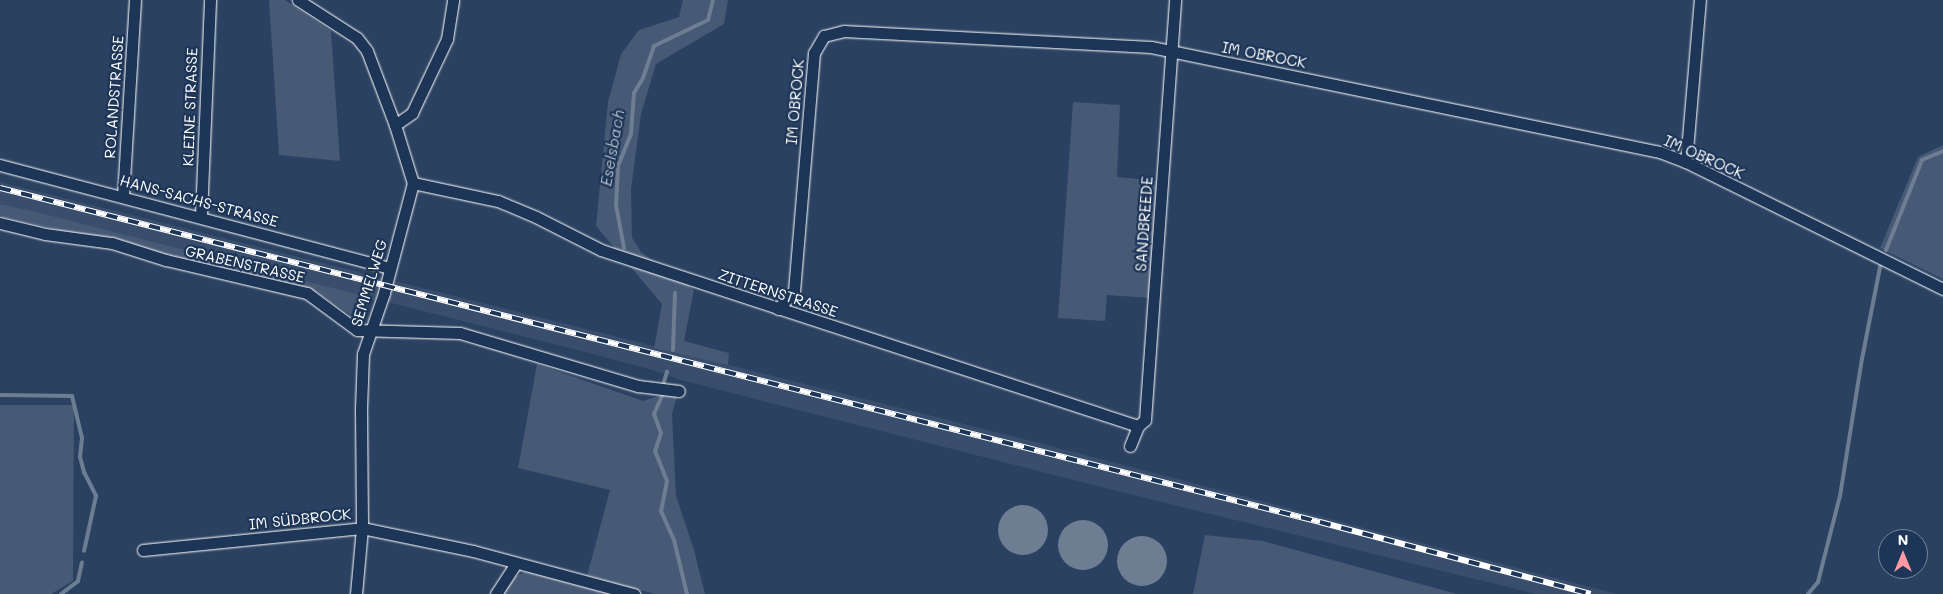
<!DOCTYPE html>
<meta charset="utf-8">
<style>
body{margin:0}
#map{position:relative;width:1943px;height:594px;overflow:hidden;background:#2a4161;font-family:Mali,sans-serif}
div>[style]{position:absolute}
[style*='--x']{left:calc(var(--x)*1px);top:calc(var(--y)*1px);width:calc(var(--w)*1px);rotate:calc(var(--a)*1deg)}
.built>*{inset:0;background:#394e6c}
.green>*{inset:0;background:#465975}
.water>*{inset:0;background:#6d7d92}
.round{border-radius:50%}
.stream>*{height:4px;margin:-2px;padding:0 2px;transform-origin:2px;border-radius:2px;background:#6d7d92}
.roads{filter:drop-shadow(0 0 1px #fff) drop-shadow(0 0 1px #fff)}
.minor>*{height:11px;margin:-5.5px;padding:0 5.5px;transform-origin:5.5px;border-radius:5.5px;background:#1d3557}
.rail>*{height:5.5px;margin-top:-2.75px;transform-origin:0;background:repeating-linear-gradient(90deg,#1d3557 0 11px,#fff 0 22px);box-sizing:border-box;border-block:1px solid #fff}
span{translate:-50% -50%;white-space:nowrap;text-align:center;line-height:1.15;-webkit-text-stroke:4.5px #1d3557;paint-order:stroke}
.street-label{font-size:15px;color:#fff}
.water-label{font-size:16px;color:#b6bec8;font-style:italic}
.north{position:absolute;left:1878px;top:529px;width:50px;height:50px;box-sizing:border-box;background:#1d3557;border:1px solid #77869a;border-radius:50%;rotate:0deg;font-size:14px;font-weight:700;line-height:20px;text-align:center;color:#fff}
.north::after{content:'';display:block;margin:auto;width:18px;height:22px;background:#ff9aa2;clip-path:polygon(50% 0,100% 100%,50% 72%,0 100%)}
</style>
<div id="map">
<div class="built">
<div style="clip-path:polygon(0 182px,1020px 438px,1617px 594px,1536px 594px,1113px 490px,681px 380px,649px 369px,581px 351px,0 204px)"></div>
</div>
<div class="green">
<div style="clip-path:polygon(269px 0,285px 0,331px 31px,340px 161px,279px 155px)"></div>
<div style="clip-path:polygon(683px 0,728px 0,724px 24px,656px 64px,641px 114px,631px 189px,632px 238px,641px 252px,694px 290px,684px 341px,729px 353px,728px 365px,654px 348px,662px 304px,596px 226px,608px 102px,621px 54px,639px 30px,679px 17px)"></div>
<div style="clip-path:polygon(1073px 102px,1120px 105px,1117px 177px,1159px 181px,1150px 298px,1107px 295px,1105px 321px,1058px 318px)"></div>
<div style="clip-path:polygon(1943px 145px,1943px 279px,1880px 248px,1918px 157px)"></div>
<div style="clip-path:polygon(0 204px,36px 212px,376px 299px,355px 303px,351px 315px,317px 292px,0 216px)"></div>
<div style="clip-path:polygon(537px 364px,643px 401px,658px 396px,677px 396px,672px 414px,676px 496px,694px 550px,705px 594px,655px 594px,587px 576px,610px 490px,518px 468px)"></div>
<div style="clip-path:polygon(0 405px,74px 405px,73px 581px,51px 594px,0 594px)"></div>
<div style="clip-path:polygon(1205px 535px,1263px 541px,1457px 594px,1193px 594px)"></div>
<div style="clip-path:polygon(528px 570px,617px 594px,503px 594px,513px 578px)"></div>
</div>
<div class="water">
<div class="round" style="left:998px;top:505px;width:50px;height:50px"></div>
<div class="round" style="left:1058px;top:520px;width:50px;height:50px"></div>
<div class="round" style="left:1117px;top:536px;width:50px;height:50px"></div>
</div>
<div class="stream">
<div style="--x:624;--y:248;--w:44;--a:-100.5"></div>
<div style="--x:616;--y:205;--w:39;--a:-87"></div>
<div style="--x:618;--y:166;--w:35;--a:-68"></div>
<div style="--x:631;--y:133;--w:40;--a:-85.7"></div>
<div style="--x:634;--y:93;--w:17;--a:-59"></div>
<div style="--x:643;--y:78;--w:34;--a:-71"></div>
<div style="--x:654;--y:46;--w:60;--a:-25.7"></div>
<div style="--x:708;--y:20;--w:21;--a:-76"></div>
<div style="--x:1886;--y:250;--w:97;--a:-68.2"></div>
<div style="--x:1922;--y:160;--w:23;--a:-23"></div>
<div style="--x:673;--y:350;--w:57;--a:-88"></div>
<div style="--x:663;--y:385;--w:14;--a:-73"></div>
<div style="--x:0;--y:395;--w:72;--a:0.8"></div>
<div style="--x:72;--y:396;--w:43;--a:76.6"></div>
<div style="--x:82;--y:438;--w:19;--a:96"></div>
<div style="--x:80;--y:457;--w:16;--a:75"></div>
<div style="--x:84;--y:472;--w:27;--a:63"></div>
<div style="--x:96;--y:496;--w:56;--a:102.3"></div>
<div style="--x:662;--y:396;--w:20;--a:114"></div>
<div style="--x:654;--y:414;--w:20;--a:70"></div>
<div style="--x:661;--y:433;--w:19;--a:108"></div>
<div style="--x:655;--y:451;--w:32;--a:68"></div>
<div style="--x:667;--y:481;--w:31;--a:101"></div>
<div style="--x:661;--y:511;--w:32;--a:66"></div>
<div style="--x:674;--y:540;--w:56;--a:76.5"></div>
<div style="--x:61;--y:594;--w:21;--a:-37"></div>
<div style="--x:78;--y:581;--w:19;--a:-78"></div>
<div style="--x:1808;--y:594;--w:16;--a:-50"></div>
<div style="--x:1818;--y:582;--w:89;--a:-75.7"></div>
<div style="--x:1840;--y:496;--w:139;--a:-80.9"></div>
<div style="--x:1862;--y:359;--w:94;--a:-78.9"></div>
</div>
<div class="roads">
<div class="minor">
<div style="--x:298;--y:0;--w:70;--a:32.8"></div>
<div style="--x:357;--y:38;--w:16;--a:52"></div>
<div style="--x:367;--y:51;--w:79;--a:69.3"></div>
<div style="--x:395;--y:125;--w:61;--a:72.8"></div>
<div style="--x:413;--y:183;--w:114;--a:104.8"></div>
<div style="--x:384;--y:293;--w:65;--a:109"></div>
<div style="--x:363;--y:354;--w:55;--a:92.1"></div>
<div style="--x:361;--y:409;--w:119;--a:89.5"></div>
<div style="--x:362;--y:528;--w:66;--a:95.2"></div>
<div style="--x:395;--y:125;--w:21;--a:-35"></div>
<div style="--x:412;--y:113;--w:82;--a:-64.7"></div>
<div style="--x:447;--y:39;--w:39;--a:-81"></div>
<div style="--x:1686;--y:162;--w:163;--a:-85.1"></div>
<div style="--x:0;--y:165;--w:403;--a:14.8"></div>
<div style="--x:413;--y:183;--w:87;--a:12"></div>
<div style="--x:498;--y:201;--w:41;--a:22.8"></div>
<div style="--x:536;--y:217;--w:73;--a:26.9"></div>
<div style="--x:601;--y:250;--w:565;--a:18.15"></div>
<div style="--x:123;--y:196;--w:196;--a:-86.5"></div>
<div style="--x:201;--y:216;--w:216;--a:-87.6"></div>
<div style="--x:0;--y:223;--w:46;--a:13.7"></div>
<div style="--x:45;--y:234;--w:68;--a:7.7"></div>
<div style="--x:112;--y:243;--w:57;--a:17.5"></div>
<div style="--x:166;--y:260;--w:145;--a:13.2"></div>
<div style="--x:307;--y:293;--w:62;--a:36.5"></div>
<div style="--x:357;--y:330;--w:103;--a:1.7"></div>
<div style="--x:460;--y:333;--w:186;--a:16.6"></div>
<div style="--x:638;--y:386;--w:41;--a:7"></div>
<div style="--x:778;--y:309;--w:24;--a:-48"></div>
<div style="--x:794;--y:291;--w:239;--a:-85.2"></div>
<div style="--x:814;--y:53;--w:20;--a:-60"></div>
<div style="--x:824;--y:36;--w:21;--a:-14"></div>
<div style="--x:844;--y:31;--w:307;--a:3"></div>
<div style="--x:1151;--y:47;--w:520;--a:11.66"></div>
<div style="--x:1660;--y:152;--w:28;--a:21"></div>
<div style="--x:1686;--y:162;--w:287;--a:26.3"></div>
<div style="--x:1130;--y:446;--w:22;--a:-68"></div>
<div style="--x:1138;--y:426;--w:9;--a:-41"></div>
<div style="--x:1145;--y:420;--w:421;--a:-85.9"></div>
<div style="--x:143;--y:550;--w:220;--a:-5.7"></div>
<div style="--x:362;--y:528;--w:113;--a:11.7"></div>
<div style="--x:473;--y:551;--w:167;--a:15"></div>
<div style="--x:496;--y:594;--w:37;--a:-57"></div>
</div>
</div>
<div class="rail">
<div style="--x:0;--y:188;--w:1362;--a:14.2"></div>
<div style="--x:1320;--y:522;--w:280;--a:14.9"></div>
</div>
<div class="street-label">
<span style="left:1264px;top:55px;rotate:11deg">IM OBROCK</span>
<span style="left:114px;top:97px;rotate:-86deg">ROLANDSTRASSE</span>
<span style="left:795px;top:102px;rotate:-85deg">IM OBROCK</span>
<span style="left:190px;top:107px;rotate:-88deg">KLEINE STRASSE</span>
<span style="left:1704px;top:157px;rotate:24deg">IM OBROCK</span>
<span style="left:199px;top:201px;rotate:15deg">HANS-SACHS-STRASSE</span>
<span style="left:1144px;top:224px;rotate:-86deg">SANDBREEDE</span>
<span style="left:245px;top:264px;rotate:13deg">GRABENSTRASSE</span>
<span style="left:369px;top:283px;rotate:-73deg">SEMMELWEG</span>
<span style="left:778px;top:293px;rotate:18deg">ZITTERNSTRASSE</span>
<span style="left:300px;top:519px;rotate:-6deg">IM SÜDBROCK</span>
</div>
<div class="water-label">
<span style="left:612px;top:148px;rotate:-80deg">Eselsbach</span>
</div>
<div class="north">N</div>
</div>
